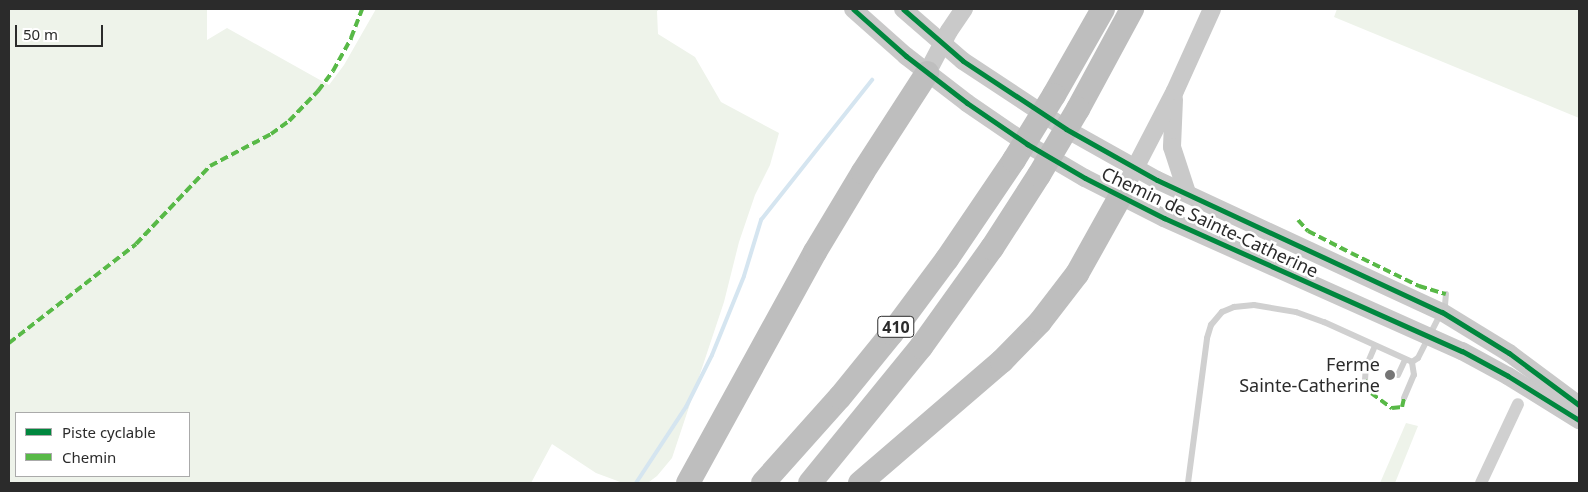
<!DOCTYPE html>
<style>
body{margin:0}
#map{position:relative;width:1588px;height:492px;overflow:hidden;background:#fff;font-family:"Noto Sans",sans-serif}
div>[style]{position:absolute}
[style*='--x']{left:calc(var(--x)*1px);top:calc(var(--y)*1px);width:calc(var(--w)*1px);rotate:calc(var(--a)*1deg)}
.green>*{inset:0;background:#eef3ea}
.stream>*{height:4px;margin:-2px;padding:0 2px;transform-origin:2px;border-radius:2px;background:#d5e5f0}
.lane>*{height:6px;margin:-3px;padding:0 3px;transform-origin:3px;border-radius:3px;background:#d0d0d0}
.street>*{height:12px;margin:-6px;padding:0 6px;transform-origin:6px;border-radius:6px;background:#d0d0d0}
.secondary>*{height:18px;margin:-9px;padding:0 9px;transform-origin:9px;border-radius:9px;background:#c9c9c9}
.highway>*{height:24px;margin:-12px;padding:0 12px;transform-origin:12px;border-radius:12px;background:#bebebe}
.highway-bridge>*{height:24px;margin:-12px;padding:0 12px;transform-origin:12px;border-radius:12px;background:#bebebe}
.quiet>*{height:4px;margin-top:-2px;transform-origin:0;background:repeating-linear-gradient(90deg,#58b947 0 8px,transparent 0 12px)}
.cycleway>*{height:5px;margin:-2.5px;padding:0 2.5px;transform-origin:2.5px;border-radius:2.5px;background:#00873e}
.dots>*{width:14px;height:14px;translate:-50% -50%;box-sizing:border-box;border:2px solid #fff;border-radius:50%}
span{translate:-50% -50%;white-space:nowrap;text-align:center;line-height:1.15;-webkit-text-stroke:5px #fff;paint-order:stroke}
.shield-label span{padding:1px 4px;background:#fff;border:1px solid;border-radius:4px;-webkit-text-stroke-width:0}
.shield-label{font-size:16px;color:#2b2b2b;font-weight:700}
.street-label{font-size:18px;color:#2b2b2b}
.poi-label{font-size:18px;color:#2b2b2b}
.right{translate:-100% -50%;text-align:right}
.frame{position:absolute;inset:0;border:10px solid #2b2b2b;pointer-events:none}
.legend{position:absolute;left:15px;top:412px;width:175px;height:65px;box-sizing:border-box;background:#fff;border:1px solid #aaa;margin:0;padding:6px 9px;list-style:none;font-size:15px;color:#2b2b2b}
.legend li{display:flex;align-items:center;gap:10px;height:25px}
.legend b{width:25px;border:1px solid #aaa}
.scale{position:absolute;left:15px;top:25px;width:88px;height:22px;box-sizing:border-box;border:2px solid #2b2b2b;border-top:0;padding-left:6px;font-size:15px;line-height:18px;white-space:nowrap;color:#2b2b2b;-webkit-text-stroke:4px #fff;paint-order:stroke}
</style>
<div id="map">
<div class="green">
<div style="clip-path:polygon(evenodd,9px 9px,207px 9px,207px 40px,227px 28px,329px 85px,344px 65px,376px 9px,660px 9px,657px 11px,658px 34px,695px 57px,721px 102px,779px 133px,770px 165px,755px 195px,739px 242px,724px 302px,672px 458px,657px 476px,649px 482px,641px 483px,623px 483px,596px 473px,552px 444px,531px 483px,9px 483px,9px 9px,16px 413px,189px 413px,189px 476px,16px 476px,16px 413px)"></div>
<div style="clip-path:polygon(1337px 9px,1579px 9px,1579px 118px,1334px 17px)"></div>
<div style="clip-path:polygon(1406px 423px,1418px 426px,1395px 483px,1380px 483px)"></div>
</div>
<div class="stream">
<div style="--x:636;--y:483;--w:91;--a:-56.7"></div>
<div style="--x:686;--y:407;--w:58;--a:-63.4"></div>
<div style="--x:712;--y:355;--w:85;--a:-67.9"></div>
<div style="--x:744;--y:276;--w:59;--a:-73.1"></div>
<div style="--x:761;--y:220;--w:179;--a:-51.6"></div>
</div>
<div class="lane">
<div style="--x:1398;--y:375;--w:17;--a:-65"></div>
<div style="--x:1365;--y:380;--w:13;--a:-86"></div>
<div style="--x:1366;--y:367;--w:23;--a:-67"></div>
<div style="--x:1404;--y:398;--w:25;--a:-67"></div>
<div style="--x:1414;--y:375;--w:13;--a:-99"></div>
<div style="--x:1188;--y:483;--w:146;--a:-82.5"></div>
<div style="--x:1207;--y:338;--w:14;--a:-73"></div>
<div style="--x:1211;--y:325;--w:17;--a:-50"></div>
<div style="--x:1222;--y:312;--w:13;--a:-23"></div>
<div style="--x:1234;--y:307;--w:20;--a:-6"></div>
<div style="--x:1254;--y:305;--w:43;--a:9.5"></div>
<div style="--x:1296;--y:312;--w:30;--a:20"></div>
<div style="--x:1324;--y:322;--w:97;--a:24.4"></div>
<div style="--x:1412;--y:362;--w:7;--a:-34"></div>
<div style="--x:1418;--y:358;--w:59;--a:-63"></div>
<div style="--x:1445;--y:305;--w:11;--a:-85"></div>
</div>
<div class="street">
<div style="--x:1481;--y:483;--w:87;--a:-64.9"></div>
</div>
<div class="secondary">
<div style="--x:853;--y:9;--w:71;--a:41.6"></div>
<div style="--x:906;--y:56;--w:77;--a:37.6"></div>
<div style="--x:967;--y:103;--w:73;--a:34.3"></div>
<div style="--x:1027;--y:144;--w:67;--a:30.4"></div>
<div style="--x:1085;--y:178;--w:89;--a:26.9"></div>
<div style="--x:1164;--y:218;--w:326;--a:24.1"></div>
<div style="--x:1462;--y:351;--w:52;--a:28.5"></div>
<div style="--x:1508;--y:376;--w:84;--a:31.8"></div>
<div style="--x:903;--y:9;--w:79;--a:40.9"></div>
<div style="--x:963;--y:61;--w:123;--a:33.4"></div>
<div style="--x:1066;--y:129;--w:104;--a:29.3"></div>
<div style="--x:1157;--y:180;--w:314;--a:24.9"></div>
<div style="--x:1442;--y:312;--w:79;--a:31.5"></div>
<div style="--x:1509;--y:353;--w:87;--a:36.6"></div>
<div style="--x:927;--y:73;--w:47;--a:-62.4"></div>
<div style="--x:949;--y:31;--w:27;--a:-56"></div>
<div style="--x:1174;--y:99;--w:48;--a:92.4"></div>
<div style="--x:1172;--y:147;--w:48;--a:71.9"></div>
<div style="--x:1120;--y:197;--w:119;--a:-62.6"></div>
<div style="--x:1175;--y:91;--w:90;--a:-65.7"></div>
</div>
<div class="highway">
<div style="--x:1054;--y:95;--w:99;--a:-60.3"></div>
<div style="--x:1078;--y:109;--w:114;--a:-61.6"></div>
<div style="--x:688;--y:483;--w:264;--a:-61.2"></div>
<div style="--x:815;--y:252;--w:93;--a:-59"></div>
<div style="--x:863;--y:172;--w:118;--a:-57.1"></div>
<div style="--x:763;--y:483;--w:115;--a:-48.2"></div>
<div style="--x:840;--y:397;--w:82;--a:-50.9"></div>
<div style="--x:892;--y:333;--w:92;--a:-53.4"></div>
<div style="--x:947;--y:259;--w:120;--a:-55.9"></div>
<div style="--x:810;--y:483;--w:176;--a:-50.8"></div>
<div style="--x:921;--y:347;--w:122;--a:-54.4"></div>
<div style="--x:992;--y:248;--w:87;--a:-57.2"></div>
<div style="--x:860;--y:483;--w:187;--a:-40.7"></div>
<div style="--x:1002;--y:361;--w:54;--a:-45.7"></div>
<div style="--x:1040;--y:322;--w:61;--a:-52.4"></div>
<div style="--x:1077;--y:274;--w:88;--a:-60.8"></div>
</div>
<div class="highway-bridge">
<div style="--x:1014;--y:160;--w:76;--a:-58.4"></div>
<div style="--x:1039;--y:175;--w:77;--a:-59.4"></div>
</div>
<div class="quiet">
<div style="--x:1298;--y:220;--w:15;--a:48"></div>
<div style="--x:1308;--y:231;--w:48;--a:27.1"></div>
<div style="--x:1351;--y:253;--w:76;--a:25.9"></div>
<div style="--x:1419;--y:286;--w:28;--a:17"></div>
<div style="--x:9;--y:343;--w:161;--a:-37.9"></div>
<div style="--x:136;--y:244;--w:108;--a:-46.5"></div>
<div style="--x:210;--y:166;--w:69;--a:-27.7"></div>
<div style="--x:271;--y:134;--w:22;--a:-36"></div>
<div style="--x:289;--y:121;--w:42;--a:-46"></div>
<div style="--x:318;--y:91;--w:25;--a:-53"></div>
<div style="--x:333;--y:71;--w:38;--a:-61"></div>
<div style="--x:351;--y:38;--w:31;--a:-69"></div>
<div style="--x:1365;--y:380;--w:14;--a:65"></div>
<div style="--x:1371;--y:393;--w:26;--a:36"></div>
<div style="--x:1392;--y:408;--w:10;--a:-6"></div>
<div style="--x:1402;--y:407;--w:9;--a:-77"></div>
</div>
<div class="cycleway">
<div style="--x:853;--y:9;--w:71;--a:41.6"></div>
<div style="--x:906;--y:56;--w:77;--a:37.6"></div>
<div style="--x:967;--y:103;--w:73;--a:34.3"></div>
<div style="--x:1027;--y:144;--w:67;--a:30.4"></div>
<div style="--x:1085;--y:178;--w:89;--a:26.9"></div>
<div style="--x:1164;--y:218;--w:326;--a:24.1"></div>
<div style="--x:1462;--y:351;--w:52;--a:28.5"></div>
<div style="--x:1508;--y:376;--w:84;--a:31.8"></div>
<div style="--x:903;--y:9;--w:79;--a:40.9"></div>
<div style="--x:963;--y:61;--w:123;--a:33.4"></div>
<div style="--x:1066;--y:129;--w:104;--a:29.3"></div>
<div style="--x:1157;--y:180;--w:314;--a:24.9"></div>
<div style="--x:1442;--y:312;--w:79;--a:31.5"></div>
<div style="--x:1509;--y:353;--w:87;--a:36.6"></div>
</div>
<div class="dots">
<div style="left:1390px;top:375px;background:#757575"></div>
</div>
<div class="shield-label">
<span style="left:896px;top:327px">410</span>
</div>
<div class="street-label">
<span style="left:1210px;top:222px;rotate:25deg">Chemin de Sainte-Catherine</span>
</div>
<div class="poi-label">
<span class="right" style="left:1380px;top:375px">Ferme<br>Sainte-Catherine</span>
</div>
<div class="frame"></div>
<ul class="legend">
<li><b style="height:6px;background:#00873e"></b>Piste cyclable</li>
<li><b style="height:6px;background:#58b947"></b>Chemin</li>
</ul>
<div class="scale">50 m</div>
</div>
